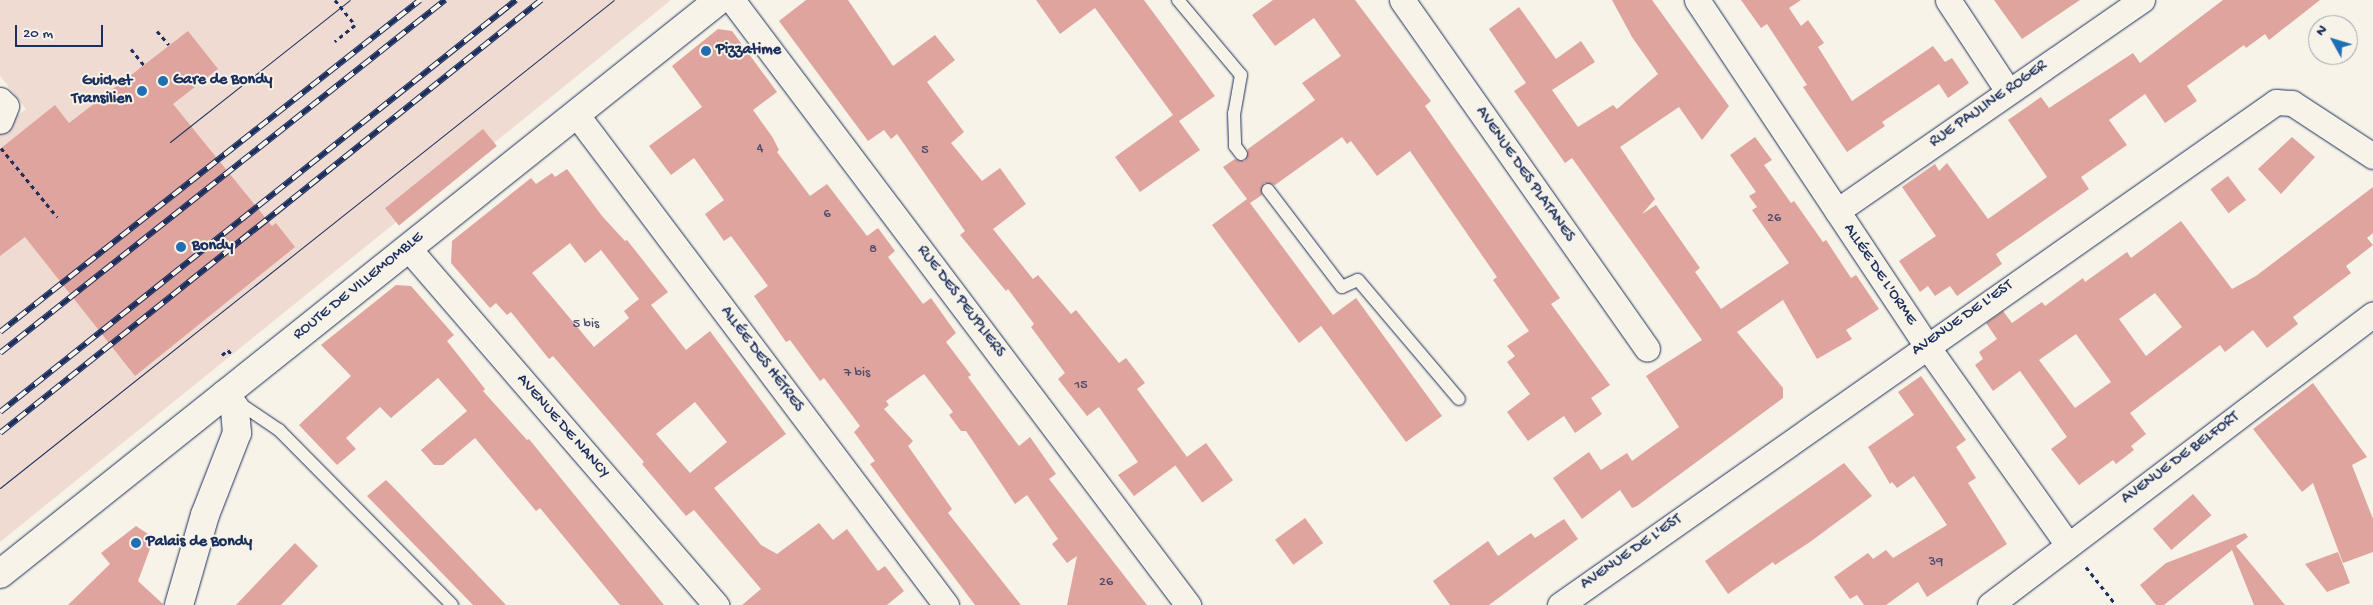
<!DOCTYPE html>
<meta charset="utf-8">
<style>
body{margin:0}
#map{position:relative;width:2373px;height:605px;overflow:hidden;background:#f7f3e8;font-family:"Gochi Hand",sans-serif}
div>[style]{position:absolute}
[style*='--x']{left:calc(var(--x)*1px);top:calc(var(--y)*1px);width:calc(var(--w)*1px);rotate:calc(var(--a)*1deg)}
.built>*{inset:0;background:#f0dbd2}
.building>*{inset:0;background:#dea49d;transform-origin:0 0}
.path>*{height:3px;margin-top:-1.5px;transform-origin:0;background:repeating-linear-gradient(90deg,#1b2f5e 0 4px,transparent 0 8px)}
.roads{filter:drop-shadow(0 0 1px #1b2f5e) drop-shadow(0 0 1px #1b2f5e)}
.lane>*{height:12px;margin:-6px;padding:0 6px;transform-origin:6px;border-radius:6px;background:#f7f3e8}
.street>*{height:25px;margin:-12.5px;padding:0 12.5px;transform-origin:12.5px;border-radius:12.5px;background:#f7f3e8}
.secondary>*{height:28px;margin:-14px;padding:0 14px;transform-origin:14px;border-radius:14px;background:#f7f3e8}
.tram>*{height:1px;margin:-0.5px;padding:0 0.5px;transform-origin:0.5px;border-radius:0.5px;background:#1b2f5e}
.rail>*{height:5.5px;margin-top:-2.75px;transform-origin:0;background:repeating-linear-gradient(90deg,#f7f3e8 0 11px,#1b2f5e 0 22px);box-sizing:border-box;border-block:1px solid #1b2f5e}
.dots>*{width:14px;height:14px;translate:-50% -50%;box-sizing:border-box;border:2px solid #f7f3e8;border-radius:50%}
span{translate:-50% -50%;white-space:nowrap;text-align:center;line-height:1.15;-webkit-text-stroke:4px #f7f3e8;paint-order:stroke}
.number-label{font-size:14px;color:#4c4c6e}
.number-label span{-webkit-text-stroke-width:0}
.poi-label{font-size:16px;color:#1b2f5e;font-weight:700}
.left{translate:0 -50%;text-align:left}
.right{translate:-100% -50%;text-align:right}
.street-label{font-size:16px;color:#1b2f5e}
.north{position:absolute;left:2308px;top:15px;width:50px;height:50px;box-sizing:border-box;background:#f7f3e8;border:1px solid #9fa5b1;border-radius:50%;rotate:309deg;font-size:14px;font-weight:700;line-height:20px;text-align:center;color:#1b2f5e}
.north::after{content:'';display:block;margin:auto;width:18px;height:22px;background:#1f6fb2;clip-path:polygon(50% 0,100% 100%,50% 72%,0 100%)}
.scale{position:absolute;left:15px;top:25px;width:88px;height:22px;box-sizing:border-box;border:2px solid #1b2f5e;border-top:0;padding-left:6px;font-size:15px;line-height:18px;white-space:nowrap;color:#1b2f5e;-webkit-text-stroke:4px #f7f3e8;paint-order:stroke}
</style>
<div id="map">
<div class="built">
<div style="clip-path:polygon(0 0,671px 0,0 542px,0 129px,26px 109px,0 76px)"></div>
</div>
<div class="building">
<div style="clip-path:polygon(806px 0,848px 0,893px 66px,935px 35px,955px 60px,927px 82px,964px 132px,951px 143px,982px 181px,1000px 168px,1026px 204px,993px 229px,1033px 279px,1038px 275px,1071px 314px,1076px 310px,1119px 363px,1126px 358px,1145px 383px,1137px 389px,1187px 457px,1134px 496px,1118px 475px,1138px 462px,1099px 407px,1087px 416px,1058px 379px,1065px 373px,1031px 327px,1034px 324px,1008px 289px,1006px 291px,960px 235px,965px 231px,897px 134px,891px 139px,884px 130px,868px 141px,779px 21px)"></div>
<div style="clip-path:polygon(1036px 0,1144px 0,1215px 96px,1179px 121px,1200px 150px,1140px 192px,1115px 157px,1173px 115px,1095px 8px,1060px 34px)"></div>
<div style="clip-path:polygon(1273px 0,1355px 0,1431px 101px,1425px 106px,1560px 298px,1551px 304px,1610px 385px,1591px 398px,1602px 414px,1575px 433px,1564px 416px,1528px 441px,1507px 412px,1530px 394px,1507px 362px,1515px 356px,1507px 346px,1529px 331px,1493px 280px,1497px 277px,1410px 151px,1377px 176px,1351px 141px,1347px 144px,1342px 137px,1275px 185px,1264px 183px,1262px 195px,1250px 203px,1333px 315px,1356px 298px,1442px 416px,1406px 442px,1321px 326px,1299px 343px,1212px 225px,1247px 199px,1223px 167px,1235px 159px,1245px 161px,1248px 149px,1315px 100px,1302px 83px,1341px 56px,1314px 18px,1275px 46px,1252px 15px)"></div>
<div style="clip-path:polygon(1612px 0,1652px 0,1729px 106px,1702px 140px,1679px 107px,1620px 147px,1655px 199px,1642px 214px,1656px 205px,1700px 268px,1695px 272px,1721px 309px,1789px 263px,1752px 210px,1757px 207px,1749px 196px,1756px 192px,1730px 155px,1755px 137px,1772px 160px,1764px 165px,1791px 203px,1794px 201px,1823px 242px,1826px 240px,1851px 278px,1856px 275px,1879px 309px,1846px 330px,1852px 339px,1817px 359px,1783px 300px,1737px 332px,1783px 388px,1783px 398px,1637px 506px,1632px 508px,1620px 490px,1582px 519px,1553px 478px,1589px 452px,1601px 470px,1627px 453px,1632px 461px,1679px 427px,1646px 376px,1702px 340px,1572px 158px,1565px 163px,1514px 91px,1526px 83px,1489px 29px,1519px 7px,1556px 59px,1581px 41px,1595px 62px,1552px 90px,1578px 127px,1613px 105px,1617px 109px,1658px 74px,1632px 37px)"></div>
<div style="clip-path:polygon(1741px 0,1801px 0,1789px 8px,1801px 26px,1808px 20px,1824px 43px,1818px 47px,1852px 101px,1933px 46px,1945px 62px,1952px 58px,1969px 83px,1948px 98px,1939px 84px,1882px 122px,1885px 126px,1847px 152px,1803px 87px,1807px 85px,1767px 24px,1761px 28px)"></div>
<div style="clip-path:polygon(1994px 0,2080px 0,2022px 39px)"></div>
<div style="clip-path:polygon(2223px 0,2320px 0,2269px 40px,2265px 34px,2246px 48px,2244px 45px,2187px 86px,2197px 101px,2165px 123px,2145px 94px,2109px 120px,2127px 145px,2081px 177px,2089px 189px,1996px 254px,2002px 264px,1957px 296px,1950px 286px,1935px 296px,1928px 286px,1920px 292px,1899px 261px,1936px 236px,1902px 187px,1935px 164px,1939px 171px,1947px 163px,1988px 219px,2047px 177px,2008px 120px,2041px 97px,2049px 108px,2133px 53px,2140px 63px)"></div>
<div style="clip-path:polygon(718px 29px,732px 31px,777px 92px,753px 110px,773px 138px,779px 150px,777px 152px,810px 196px,827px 184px,867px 236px,878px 228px,895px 251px,888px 257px,923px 304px,931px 298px,956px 333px,946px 342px,971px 375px,968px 377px,1019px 446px,1030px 437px,1056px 474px,1049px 479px,1147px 605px,1067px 605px,1077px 556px,1067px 563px,1052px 544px,1058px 539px,1027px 495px,1015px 504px,966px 431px,961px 431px,949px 415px,953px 412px,924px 374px,886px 401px,889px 405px,884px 409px,913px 441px,908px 446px,952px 509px,948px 513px,1021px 605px,975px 605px,908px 516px,870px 464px,875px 461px,854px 432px,860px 426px,824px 378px,820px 381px,790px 340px,786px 342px,754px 296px,768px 286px,731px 236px,724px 241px,705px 214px,724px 200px,694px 158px,671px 175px,649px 146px,702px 107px,672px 66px)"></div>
<div style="clip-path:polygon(188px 31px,218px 69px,173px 104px,272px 226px,276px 223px,295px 247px,135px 376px,25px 237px,0 256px,0 149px,55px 105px,69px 123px)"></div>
<div style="left:483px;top:129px;width:22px;height:126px;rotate:51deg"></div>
<div style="clip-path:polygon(2292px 137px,2315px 157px,2281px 194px,2258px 169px)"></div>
<div style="clip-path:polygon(evenodd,567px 169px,602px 216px,625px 241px,627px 240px,668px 292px,651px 305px,686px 350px,710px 331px,786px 434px,714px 488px,761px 545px,777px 554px,819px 523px,833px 540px,847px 529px,878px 571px,885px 566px,904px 591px,887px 605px,742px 605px,761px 589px,694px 510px,686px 516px,642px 464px,644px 462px,553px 356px,549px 359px,511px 312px,507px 315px,496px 303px,490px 308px,451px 263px,452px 241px,531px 178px,536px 184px,552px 173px,555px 177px,567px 169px,570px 243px,585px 263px,601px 250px,639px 299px,624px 311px,629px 318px,594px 347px,532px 273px,570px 243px,567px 169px,695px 402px,727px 442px,690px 473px,656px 434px,695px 402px)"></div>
<div style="left:2228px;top:176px;width:30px;height:22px;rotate:53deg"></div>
<div style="clip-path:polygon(evenodd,2373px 187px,2373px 233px,2367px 238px,2373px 245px,2346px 266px,2351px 273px,2293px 317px,2298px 324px,2267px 348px,2253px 330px,2225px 352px,2220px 345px,2130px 413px,2146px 434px,2131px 446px,2134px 450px,2116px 464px,2113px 460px,2079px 485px,2051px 449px,2067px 437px,2020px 371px,1993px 391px,1975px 365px,1983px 359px,1979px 352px,1997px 339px,1986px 323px,2003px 311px,2012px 323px,2042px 302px,2045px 306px,2083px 278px,2085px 282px,2127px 252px,2131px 258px,2181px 221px,2232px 289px,2256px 276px,2373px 187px,2155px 293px,2182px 327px,2146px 356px,2119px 319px,2155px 293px,2373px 187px,2076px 334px,2111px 382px,2075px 408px,2039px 360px,2076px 334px)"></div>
<div style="clip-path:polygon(396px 285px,411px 286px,454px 335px,447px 341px,485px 389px,483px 391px,527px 440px,529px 439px,664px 605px,620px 605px,540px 508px,536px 511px,475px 438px,443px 465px,434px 465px,421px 450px,467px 411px,438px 378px,391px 418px,380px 407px,346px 438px,356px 449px,337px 465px,299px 425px,351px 376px,321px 345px)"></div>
<div style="clip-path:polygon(1921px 376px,1966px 440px,1956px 447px,1976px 478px,1968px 483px,2007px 544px,1927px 597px,1918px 582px,1886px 605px,1864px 605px,1857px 595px,1850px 599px,1834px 577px,1868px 553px,1873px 559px,1886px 550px,1893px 558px,1947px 525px,1914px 476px,1897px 488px,1892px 482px,1890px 484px,1868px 447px,1914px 415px,1898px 392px)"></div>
<div style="clip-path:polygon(2313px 383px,2367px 457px,2352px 465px,2373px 519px,2373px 552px,2343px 563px,2313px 483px,2302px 492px,2253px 429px)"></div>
<div style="left:1206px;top:443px;width:46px;height:38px;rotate:54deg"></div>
<div style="clip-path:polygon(1844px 463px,1872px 496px,1810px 542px,1775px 565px,1773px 562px,1728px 594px,1705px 561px)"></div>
<div style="clip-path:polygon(386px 480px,397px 491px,506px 605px,473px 605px,367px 496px)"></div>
<div style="left:2193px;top:494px;width:28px;height:53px;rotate:49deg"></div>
<div style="left:1305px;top:518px;width:31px;height:37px;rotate:54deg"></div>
<div style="clip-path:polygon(1564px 519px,1578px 539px,1489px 605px,1450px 605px,1433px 581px,1488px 541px,1498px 556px,1531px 533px,1535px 538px)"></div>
<div style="clip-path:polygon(136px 526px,154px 538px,138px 581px,164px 605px,68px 605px,110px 564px,101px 553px)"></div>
<div style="clip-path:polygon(2245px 533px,2248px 537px,2236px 546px,2285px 605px,2254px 605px,2232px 550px,2164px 605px,2156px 605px,2140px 585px,2166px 563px)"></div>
<div style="clip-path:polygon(295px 543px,318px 566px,281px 605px,236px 605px)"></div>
<div style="clip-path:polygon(2338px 552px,2350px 583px,2327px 592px,2305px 564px)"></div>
</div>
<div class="path">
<div style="--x:335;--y:0;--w:32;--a:51"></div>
<div style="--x:355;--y:25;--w:26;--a:141"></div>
<div style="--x:157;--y:31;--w:18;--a:49"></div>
<div style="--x:131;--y:49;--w:21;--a:51"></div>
<div style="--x:1;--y:148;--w:89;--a:50.9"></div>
<div style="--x:222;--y:355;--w:8;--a:-40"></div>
<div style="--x:228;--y:350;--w:5;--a:53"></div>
<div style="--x:2086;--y:567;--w:48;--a:51.7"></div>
</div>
<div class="roads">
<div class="lane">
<div style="--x:1178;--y:0;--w:98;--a:50"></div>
<div style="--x:1241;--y:75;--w:39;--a:100"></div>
<div style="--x:1234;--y:113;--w:33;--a:88"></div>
<div style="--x:1235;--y:146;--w:10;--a:53"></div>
<div style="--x:1268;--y:190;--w:122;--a:52.7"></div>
<div style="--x:1342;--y:287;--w:17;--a:-24"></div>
<div style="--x:1358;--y:280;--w:156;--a:49.7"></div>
<div style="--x:236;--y:401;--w:52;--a:34"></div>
<div style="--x:279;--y:430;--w:246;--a:45.3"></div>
</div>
<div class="street">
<div style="--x:732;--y:0;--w:758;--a:52.99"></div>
<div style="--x:1402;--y:0;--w:426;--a:54.9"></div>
<div style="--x:1697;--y:0;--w:414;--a:56.4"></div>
<div style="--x:1926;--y:345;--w:245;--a:54.6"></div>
<div style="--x:1948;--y:0;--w:109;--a:56.6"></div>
<div style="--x:0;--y:100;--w:8;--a:45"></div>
<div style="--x:6;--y:106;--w:16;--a:112"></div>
<div style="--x:576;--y:114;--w:615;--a:53"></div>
<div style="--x:1837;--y:211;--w:371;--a:-34.7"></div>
<div style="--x:408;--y:248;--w:472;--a:49.2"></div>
<div style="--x:1560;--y:605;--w:875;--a:-35.09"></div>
<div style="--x:2276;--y:102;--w:16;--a:4"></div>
<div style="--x:2292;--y:103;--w:97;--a:33.2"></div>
<div style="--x:1990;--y:605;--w:481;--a:-37.2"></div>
</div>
<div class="secondary">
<div style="--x:0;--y:574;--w:920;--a:-38.6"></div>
<div style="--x:179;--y:605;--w:94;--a:-73.9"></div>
<div style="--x:205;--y:515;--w:88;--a:-68.7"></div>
<div style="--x:237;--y:433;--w:25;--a:-95"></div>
<div style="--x:235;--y:408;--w:17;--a:-126"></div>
</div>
</div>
<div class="tram">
<div style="--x:170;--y:142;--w:229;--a:-38.3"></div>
<div style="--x:0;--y:488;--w:784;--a:-38.48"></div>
</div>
<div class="rail">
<div style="--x:0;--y:332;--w:535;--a:-38.33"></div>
<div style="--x:0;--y:353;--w:568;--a:-38.42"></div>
<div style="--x:0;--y:412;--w:660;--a:-38.61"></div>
<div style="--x:0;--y:433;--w:693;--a:-38.67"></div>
</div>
<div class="dots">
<div style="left:706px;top:51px;background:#1f6fb2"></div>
<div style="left:163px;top:81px;background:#1f6fb2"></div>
<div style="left:142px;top:91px;background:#1f6fb2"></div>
<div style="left:181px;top:247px;background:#1f6fb2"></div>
<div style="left:136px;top:543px;background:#1f6fb2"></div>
</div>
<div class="number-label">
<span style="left:760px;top:149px">4</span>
<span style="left:925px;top:151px">5</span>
<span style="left:827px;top:215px">6</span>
<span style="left:1774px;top:219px">26</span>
<span style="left:873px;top:250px">8</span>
<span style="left:586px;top:325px">5 bis</span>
<span style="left:857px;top:374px">7 bis</span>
<span style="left:1081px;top:386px">15</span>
<span style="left:1936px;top:563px">39</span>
<span style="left:1106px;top:583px">26</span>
</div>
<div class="poi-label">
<span class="left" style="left:716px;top:51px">Pizzatime</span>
<span class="left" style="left:173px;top:81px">Gare de Bondy</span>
<span class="right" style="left:132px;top:91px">Guichet<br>Transilien</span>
<span class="left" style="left:192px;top:247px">Bondy</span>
<span class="left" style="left:146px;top:543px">Palais de Bondy</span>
</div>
<div class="street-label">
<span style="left:1989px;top:105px;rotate:-35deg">RUE PAULINE ROGER</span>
<span style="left:1524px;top:175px;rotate:55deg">AVENUE DES PLATANES</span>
<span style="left:1879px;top:275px;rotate:56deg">ALLÉE DE L'ORME</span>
<span style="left:359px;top:287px;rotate:-39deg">ROUTE DE VILLEMOMBLE</span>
<span style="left:960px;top:302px;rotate:53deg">RUE DES PEUPLIERS</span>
<span style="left:1963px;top:319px;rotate:-35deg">AVENUE DE L'EST</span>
<span style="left:761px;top:360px;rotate:53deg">ALLÉE DES HÊTRES</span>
<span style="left:562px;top:427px;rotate:49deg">AVENUE DE NANCY</span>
<span style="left:2181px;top:459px;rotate:-37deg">AVENUE DE BELFORT</span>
<span style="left:1632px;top:553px;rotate:-35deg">AVENUE DE L'EST</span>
</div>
<div class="north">N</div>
<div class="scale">20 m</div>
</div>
